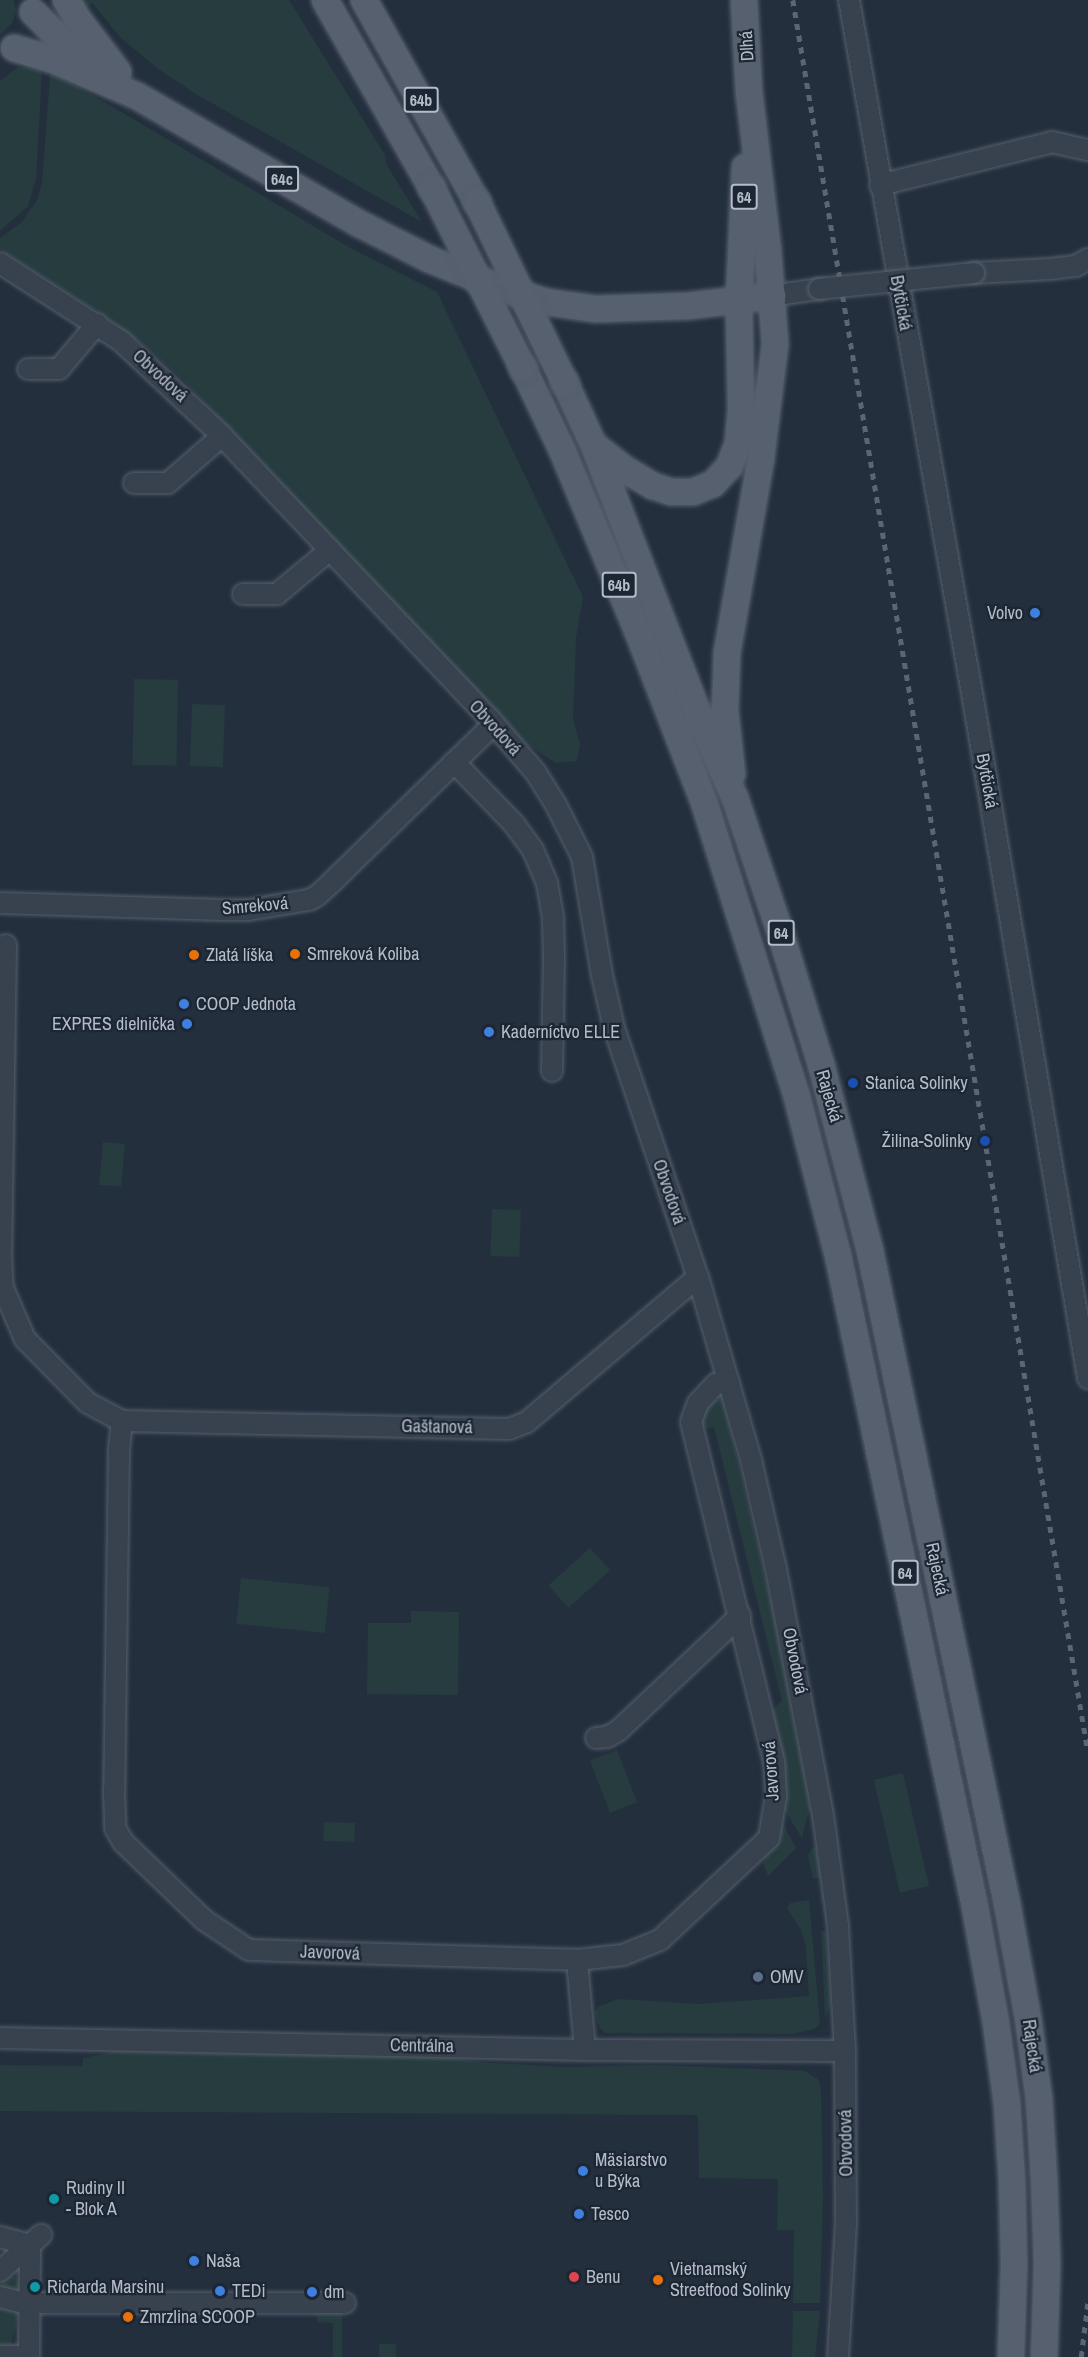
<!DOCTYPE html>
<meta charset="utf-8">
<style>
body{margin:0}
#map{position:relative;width:1088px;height:2357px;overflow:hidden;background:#242f3e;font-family:"Archivo Narrow",sans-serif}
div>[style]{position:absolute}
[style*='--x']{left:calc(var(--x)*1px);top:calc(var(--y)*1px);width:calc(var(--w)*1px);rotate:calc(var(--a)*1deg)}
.green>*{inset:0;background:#263c3f;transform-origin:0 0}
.roads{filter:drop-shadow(0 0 2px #565f6c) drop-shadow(0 0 2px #565f6c)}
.minor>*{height:20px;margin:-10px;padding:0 10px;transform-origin:10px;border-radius:10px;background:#38414e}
.major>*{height:26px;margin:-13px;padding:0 13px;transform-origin:13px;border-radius:13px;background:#56606e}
.rail>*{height:4.5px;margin-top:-2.25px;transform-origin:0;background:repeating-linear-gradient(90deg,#5a6575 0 6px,transparent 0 12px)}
.bridges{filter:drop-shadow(0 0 2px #565f6c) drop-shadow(0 0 2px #565f6c)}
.minor-bridge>*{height:20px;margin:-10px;padding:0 10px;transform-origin:10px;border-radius:10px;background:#38414e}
.major-bridge>*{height:26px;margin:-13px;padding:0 13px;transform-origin:13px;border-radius:13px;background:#56606e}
.dots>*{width:16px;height:16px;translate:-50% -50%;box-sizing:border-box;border:3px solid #1d2633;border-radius:50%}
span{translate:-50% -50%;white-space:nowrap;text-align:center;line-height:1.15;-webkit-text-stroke:4.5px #1d2633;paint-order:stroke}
.shield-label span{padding:2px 4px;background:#1d2633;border:2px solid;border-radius:4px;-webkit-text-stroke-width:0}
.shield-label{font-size:16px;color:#b4bcc9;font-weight:700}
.street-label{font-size:18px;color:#b4bcc9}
.poi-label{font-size:18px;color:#b4bcc9}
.right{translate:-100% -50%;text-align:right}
.left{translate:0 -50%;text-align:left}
</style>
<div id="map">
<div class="green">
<div style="clip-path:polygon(0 0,14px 0,16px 11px,12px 23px,0 35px)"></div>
<div style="clip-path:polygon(81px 0,289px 0,385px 155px,386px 164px,422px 222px,196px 94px,157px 68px,121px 38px,92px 3px,86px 8px)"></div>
<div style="clip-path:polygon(18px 67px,42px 70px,36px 179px,28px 206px,0 231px,0 81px)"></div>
<div style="clip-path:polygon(50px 75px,58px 76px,113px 107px,352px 249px,437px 292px,583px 597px,576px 638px,573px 719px,580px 744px,577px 761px,556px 763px,526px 744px,182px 379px,142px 344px,99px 312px,0 249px,0 238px,22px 222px,37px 200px,42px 183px)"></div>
<div style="left:134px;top:679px;width:44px;height:86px;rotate:1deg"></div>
<div style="left:192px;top:704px;width:33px;height:62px;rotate:2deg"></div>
<div style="left:103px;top:1142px;width:22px;height:43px;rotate:5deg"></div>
<div style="left:492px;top:1209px;width:29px;height:47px;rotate:2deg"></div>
<div style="clip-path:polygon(723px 1398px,771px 1602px,810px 1807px,802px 1838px,783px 1808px,771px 1716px,773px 1709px,782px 1701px,714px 1427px,700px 1430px,701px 1415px,711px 1402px)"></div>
<div style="left:590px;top:1548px;width:30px;height:56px;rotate:48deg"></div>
<div style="left:241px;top:1578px;width:89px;height:46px;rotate:6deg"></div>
<div style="clip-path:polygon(411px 1611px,459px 1612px,458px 1695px,367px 1694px,368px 1623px,411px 1623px)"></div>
<div style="left:617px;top:1750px;width:56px;height:29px;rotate:69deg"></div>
<div style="left:903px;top:1773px;width:116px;height:30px;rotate:77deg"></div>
<div style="left:324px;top:1822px;width:31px;height:19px;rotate:2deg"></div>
<div style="clip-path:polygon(783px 1824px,796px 1848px,768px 1876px,763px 1863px,780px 1825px)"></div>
<div style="clip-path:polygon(813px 1846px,816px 1848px,821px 1878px,813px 1879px,808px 1856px)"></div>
<div style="clip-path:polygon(809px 1900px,820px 2024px,814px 2029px,792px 2034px,605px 2033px,600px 2028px,594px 2013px,598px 2007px,618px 1999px,698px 2004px,809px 1996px,806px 1947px,801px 1930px,787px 1908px,790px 1903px)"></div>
<div style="clip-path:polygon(821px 1931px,826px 1931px,831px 2004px,825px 2018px)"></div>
<div style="clip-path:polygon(133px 2048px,441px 2055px,478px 2062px,562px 2067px,655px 2065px,805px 2071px,819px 2080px,821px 2091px,823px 2199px,820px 2303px,793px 2303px,794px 2230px,777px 2230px,778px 2179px,699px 2178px,698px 2115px,0 2111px,0 2065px,83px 2066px,83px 2058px)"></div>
<div style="clip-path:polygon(2px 2277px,20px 2277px,20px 2300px,0 2295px)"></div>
<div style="left:0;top:2302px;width:21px;height:42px;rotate:14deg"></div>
<div style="clip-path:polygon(317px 2306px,342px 2307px,342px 2357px,333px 2357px,333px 2323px,317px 2322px)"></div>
<div style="clip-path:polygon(793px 2311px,820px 2311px,815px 2357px,792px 2357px)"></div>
<div style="left:379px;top:2344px;width:17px;height:13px"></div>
</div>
<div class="roads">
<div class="minor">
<div style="--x:849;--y:0;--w:710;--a:79.94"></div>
<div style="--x:973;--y:699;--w:689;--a:80.39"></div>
<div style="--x:880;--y:185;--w:177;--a:-14"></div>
<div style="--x:1052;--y:142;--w:37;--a:13"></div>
<div style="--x:0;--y:263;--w:144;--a:32.8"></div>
<div style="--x:121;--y:341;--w:139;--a:43.2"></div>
<div style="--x:222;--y:436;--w:396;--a:46.6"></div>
<div style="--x:494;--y:724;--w:65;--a:49.4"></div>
<div style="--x:536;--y:773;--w:38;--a:58"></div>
<div style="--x:556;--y:805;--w:58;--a:63.4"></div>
<div style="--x:582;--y:857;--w:120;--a:80.4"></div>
<div style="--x:602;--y:975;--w:54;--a:77.2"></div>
<div style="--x:614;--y:1028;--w:263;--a:71.4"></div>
<div style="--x:698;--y:1277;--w:191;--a:73.8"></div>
<div style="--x:751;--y:1460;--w:112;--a:77.1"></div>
<div style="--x:776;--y:1569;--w:250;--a:79.2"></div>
<div style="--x:823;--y:1815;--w:112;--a:82.3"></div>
<div style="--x:838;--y:1926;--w:125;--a:86.8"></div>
<div style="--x:845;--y:2051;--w:172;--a:89.7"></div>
<div style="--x:846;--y:2223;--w:134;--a:93.4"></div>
<div style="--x:974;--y:273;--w:76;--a:-3"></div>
<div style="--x:1050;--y:269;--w:26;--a:-7"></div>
<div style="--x:1076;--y:266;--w:14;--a:-30"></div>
<div style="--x:772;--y:296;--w:48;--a:-8.5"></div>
<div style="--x:28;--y:369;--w:31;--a:0"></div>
<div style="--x:59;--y:369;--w:59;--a:-49.8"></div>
<div style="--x:134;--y:483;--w:34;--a:0"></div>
<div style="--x:168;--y:483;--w:72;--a:-41"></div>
<div style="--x:243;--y:594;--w:34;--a:0"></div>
<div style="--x:277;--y:594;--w:69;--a:-39.7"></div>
<div style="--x:454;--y:762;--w:86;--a:45.9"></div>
<div style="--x:514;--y:824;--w:32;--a:54"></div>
<div style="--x:533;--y:850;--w:36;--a:67"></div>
<div style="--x:547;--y:883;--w:35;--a:80"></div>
<div style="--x:553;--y:917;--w:40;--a:88.6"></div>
<div style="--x:554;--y:957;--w:114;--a:91"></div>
<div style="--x:0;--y:903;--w:223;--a:1.8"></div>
<div style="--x:223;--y:910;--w:25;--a:0"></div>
<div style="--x:248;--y:910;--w:62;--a:-9.3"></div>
<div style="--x:309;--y:900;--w:9;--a:-27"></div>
<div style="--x:317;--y:896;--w:23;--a:-43"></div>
<div style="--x:334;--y:880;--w:223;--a:-44.3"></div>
<div style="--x:6;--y:945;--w:310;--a:90.9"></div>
<div style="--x:1;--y:1255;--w:33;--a:87"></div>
<div style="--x:3;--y:1288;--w:56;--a:66.7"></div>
<div style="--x:25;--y:1339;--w:90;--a:45.5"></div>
<div style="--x:88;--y:1403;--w:38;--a:28"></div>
<div style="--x:122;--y:1421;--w:387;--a:1.2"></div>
<div style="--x:509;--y:1429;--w:19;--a:-21"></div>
<div style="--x:527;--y:1422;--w:224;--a:-40.3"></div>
<div style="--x:122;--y:1421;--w:29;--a:96"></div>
<div style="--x:119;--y:1450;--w:341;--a:90.8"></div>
<div style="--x:114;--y:1791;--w:37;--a:88"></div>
<div style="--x:115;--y:1828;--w:16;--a:60"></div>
<div style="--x:123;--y:1842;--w:112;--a:43.9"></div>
<div style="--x:204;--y:1920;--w:54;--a:33.7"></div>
<div style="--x:249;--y:1950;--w:328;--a:1.7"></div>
<div style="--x:577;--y:1960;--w:46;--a:-6.2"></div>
<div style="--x:623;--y:1955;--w:40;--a:-22"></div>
<div style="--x:660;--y:1940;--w:149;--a:-43.1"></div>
<div style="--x:769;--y:1838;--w:43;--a:-80.5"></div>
<div style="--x:776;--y:1796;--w:34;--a:-93"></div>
<div style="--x:774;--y:1762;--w:350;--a:-103.7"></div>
<div style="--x:691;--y:1422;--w:20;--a:-70"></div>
<div style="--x:698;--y:1403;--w:26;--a:-47"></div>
<div style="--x:716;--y:1384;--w:13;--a:-13"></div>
<div style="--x:596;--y:1738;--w:11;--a:-5"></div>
<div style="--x:607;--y:1737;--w:13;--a:-29"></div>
<div style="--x:618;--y:1731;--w:168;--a:-43.3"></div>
<div style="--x:577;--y:1960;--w:90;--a:84.9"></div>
<div style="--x:0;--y:2038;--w:585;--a:1.18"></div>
<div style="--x:585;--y:2050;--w:260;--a:0.2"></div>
<div style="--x:0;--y:2237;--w:31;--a:15"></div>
<div style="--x:30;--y:2245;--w:111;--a:90.5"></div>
<div style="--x:29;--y:2356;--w:29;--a:180"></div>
<div style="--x:0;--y:2271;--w:55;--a:-41.3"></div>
<div style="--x:0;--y:2297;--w:25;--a:14"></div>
<div style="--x:24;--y:2303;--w:321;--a:0"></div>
</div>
<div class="major">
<div style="--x:66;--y:0;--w:26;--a:58"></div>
<div style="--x:80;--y:22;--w:63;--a:52.8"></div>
<div style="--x:325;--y:0;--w:216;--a:60.4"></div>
<div style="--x:364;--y:0;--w:231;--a:60.8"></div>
<div style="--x:33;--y:12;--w:41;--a:45"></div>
<div style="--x:62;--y:41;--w:47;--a:36.4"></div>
<div style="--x:14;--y:48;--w:39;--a:17"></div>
<div style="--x:51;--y:59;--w:94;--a:23.3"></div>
<div style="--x:137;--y:96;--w:255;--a:29.9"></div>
<div style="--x:358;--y:223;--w:80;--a:26.9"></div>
<div style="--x:429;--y:259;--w:71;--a:22.2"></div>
<div style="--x:495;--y:286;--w:53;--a:17.4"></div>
<div style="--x:546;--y:302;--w:49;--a:8.1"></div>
<div style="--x:595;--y:309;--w:93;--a:-1.8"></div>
<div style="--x:688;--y:306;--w:85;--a:-6.8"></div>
<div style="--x:523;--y:368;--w:93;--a:64.5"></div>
<div style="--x:563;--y:452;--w:195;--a:67.4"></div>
<div style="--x:638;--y:632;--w:186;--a:68.8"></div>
<div style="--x:705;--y:805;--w:306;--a:72.5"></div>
<div style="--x:797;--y:1097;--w:163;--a:75.5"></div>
<div style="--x:838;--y:1255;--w:666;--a:78.13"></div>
<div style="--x:975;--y:1907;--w:118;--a:79.7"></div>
<div style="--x:996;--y:2023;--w:81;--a:82.2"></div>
<div style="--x:1007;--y:2103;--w:78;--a:86.3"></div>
<div style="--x:1012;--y:2181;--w:84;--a:88.6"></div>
<div style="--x:1014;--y:2265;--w:92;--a:91.9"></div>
<div style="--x:565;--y:383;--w:69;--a:65.3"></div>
<div style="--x:594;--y:446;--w:313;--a:68.7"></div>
<div style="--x:708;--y:738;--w:66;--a:65.8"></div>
<div style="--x:735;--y:798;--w:141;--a:71.4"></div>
<div style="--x:780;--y:932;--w:142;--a:72.8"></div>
<div style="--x:822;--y:1068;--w:189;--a:75.3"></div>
<div style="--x:870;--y:1251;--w:667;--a:78.15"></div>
<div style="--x:1007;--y:1904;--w:116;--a:79.6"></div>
<div style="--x:1028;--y:2018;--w:82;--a:82.3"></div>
<div style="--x:1039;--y:2099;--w:79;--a:86.4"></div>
<div style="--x:1044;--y:2178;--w:86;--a:88"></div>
<div style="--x:1047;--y:2264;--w:93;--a:91.8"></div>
<div style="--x:595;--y:446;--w:39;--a:38"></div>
<div style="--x:626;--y:470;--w:31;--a:31"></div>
<div style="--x:653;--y:486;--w:19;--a:18"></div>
<div style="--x:671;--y:492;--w:22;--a:0"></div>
<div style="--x:693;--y:492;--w:22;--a:-22"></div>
<div style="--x:713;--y:484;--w:23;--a:-47"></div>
<div style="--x:729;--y:467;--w:25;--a:-69"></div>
<div style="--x:738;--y:444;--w:36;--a:-85"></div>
<div style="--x:741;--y:408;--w:107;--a:-91.1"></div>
<div style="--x:739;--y:301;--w:134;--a:-87.4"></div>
<div style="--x:732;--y:774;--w:63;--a:-96.3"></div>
<div style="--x:725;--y:711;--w:58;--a:-88"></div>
<div style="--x:727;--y:653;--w:198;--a:-80.1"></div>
<div style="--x:761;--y:458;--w:115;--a:-83"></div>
<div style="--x:775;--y:344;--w:93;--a:-94.3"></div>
<div style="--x:768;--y:251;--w:160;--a:-96.8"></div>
<div style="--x:749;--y:92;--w:92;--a:-93.1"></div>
</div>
</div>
<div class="rail">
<div style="--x:793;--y:0;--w:1776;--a:80.44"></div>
<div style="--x:1081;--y:2357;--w:58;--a:-83.1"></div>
</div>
<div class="bridges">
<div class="minor-bridge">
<div style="--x:819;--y:289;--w:156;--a:-5.9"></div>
</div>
<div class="major-bridge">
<div style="--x:432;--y:188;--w:202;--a:63.2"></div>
<div style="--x:477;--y:202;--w:201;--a:64.1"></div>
</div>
</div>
<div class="dots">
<div style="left:1035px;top:613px;background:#3f7fe0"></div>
<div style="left:295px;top:954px;background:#e8710a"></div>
<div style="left:194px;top:955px;background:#e8710a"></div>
<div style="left:184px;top:1004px;background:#3f7fe0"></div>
<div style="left:187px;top:1024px;background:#3f7fe0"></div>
<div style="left:489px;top:1032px;background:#3f7fe0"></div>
<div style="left:853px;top:1083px;background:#1a4fb4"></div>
<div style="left:985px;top:1141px;background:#1a4fb4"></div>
<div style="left:758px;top:1977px;background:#5c6f8a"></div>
<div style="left:583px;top:2171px;background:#3f7fe0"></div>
<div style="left:54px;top:2199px;background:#0f9aa8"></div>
<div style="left:579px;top:2214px;background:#3f7fe0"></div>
<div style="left:194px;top:2261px;background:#3f7fe0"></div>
<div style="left:574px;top:2277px;background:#e0444e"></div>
<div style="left:658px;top:2280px;background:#e8710a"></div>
<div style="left:35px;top:2287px;background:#0f9aa8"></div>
<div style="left:220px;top:2291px;background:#3f7fe0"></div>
<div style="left:312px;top:2292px;background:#3f7fe0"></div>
<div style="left:128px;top:2317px;background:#e8710a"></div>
</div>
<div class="shield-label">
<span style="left:421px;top:100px">64b</span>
<span style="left:282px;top:179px">64c</span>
<span style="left:744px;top:197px">64</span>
<span style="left:619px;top:585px">64b</span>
<span style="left:781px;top:933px">64</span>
<span style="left:905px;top:1573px">64</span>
</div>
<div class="street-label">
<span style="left:747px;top:46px;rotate:-93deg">Dlhá</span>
<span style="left:901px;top:303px;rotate:80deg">Bytčická</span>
<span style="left:160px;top:376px;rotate:43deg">Obvodová</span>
<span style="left:495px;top:728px;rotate:48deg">Obvodová</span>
<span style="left:987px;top:781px;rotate:80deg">Bytčická</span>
<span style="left:255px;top:906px;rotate:-5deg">Smreková</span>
<span style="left:829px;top:1096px;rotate:74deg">Rajecká</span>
<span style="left:669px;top:1192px;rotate:71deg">Obvodová</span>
<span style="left:437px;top:1427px;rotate:1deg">Gaštanová</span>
<span style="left:937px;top:1569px;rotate:78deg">Rajecká</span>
<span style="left:795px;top:1661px;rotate:79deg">Obvodová</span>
<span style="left:771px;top:1771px;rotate:-94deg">Javorová</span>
<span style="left:330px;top:1953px;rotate:2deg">Javorová</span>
<span style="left:422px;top:2046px;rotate:1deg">Centrálna</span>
<span style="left:1032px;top:2046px;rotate:82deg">Rajecká</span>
<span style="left:846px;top:2143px;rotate:-91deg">Obvodová</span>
</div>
<div class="poi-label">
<span class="right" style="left:1023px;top:613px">Volvo</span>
<span class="left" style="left:307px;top:954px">Smreková Koliba</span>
<span class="left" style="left:206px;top:955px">Zlatá líška</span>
<span class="left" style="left:196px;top:1004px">COOP Jednota</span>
<span class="right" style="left:175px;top:1024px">EXPRES dielnička</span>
<span class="left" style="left:501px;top:1032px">Kaderníctvo ELLE</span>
<span class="left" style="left:865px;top:1083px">Stanica Solinky</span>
<span class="right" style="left:972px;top:1141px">Žilina-Solinky</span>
<span class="left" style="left:770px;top:1977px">OMV</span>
<span class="left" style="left:595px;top:2171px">Mäsiarstvo<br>u Býka</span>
<span class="left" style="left:66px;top:2199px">Rudiny II<br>- Blok A</span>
<span class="left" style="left:591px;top:2214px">Tesco</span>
<span class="left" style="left:206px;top:2261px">Naša</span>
<span class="left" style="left:670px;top:2280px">Vietnamský<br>Streetfood Solinky</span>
<span class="left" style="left:586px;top:2277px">Benu</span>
<span class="left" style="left:47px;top:2287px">Richarda Marsinu</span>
<span class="left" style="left:232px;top:2291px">TEDi</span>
<span class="left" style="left:324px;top:2292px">dm</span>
<span class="left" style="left:140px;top:2317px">Zmrzlina SCOOP</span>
</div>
</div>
